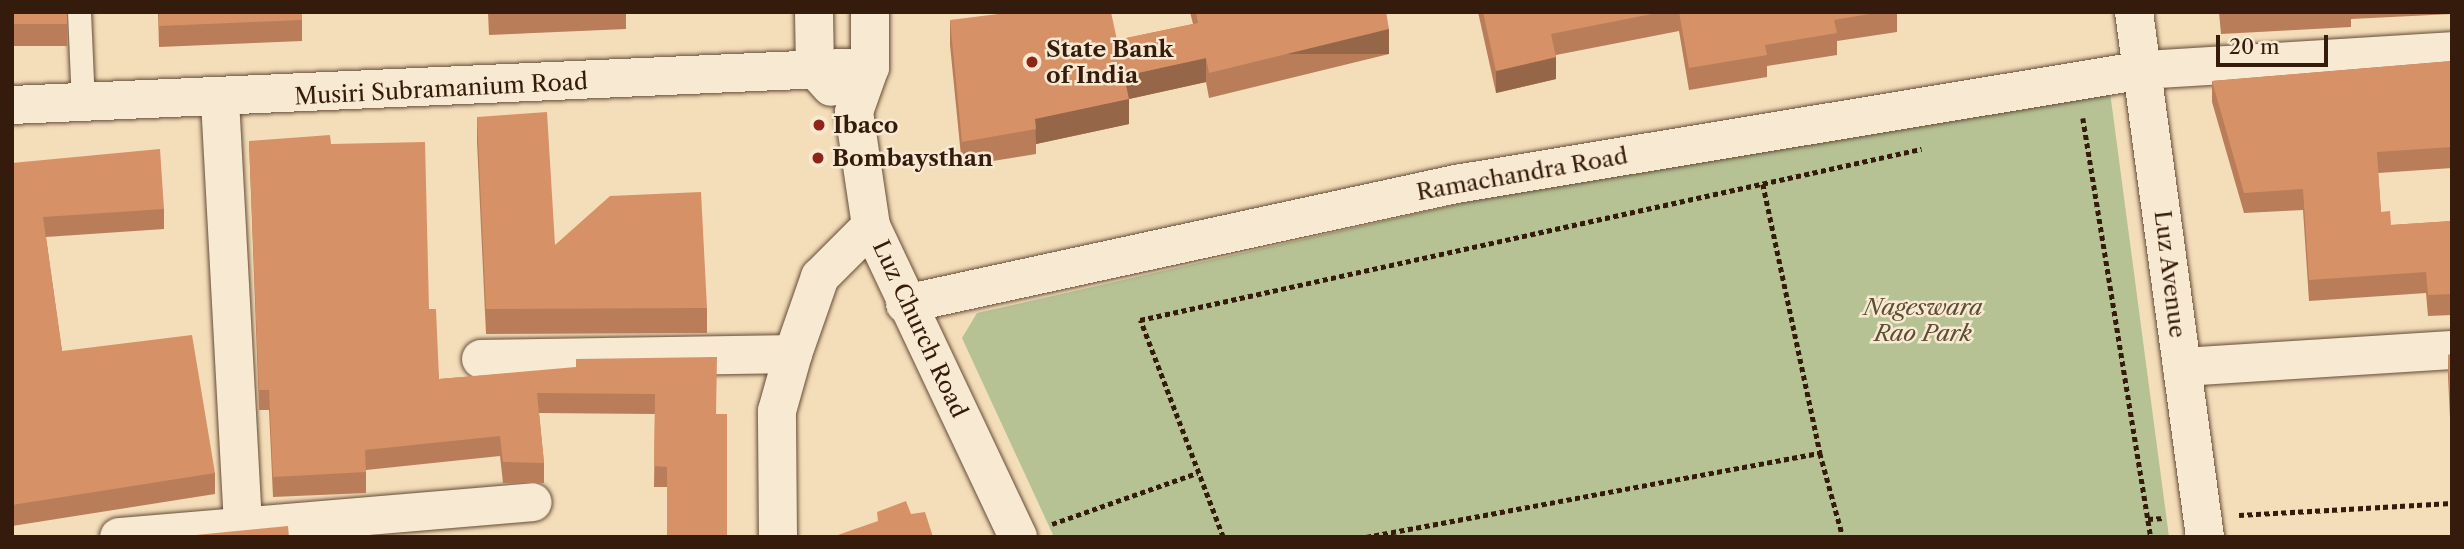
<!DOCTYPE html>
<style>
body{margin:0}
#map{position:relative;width:2464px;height:549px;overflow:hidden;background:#f4ddb9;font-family:"Libre Caslon Text",serif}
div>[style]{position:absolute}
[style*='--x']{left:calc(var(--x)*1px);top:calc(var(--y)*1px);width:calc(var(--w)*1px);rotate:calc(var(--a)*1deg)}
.green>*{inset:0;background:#b6c293}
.path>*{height:4.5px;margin-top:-2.25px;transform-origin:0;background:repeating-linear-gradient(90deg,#351b0c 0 5px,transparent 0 8.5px)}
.roads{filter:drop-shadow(0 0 2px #654c37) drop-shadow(0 0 2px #654c37)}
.lane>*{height:23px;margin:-11.5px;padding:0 11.5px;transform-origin:11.5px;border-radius:11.5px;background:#f8e9d2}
.street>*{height:38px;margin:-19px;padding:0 19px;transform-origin:19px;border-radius:19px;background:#f8e9d2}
.secondary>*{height:38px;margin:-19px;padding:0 19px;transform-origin:19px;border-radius:19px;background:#f8e9d2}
.wall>*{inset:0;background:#b97d59;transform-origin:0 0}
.shaded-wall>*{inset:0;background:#966648;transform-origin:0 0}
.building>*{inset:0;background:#d79167;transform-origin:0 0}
.dots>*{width:19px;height:19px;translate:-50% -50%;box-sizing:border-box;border:4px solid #f8e9d2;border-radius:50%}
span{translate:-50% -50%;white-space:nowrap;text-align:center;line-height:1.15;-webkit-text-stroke:5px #f8e9d2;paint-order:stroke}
.poi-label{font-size:23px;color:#351b0c;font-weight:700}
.left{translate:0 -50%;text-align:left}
.street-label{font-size:23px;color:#351b0c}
.park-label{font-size:23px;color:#5c4d34;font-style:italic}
.frame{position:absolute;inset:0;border:14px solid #351b0c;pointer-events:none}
.scale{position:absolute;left:2216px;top:35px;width:112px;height:32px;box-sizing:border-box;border:4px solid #351b0c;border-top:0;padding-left:9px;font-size:21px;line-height:24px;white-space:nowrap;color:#351b0c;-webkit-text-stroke:5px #f8e9d2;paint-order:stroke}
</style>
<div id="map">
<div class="green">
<div style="clip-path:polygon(2059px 68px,2110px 92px,2169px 537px,1054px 537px,962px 338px,977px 313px)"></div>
</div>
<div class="path">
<div style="--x:2083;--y:118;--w:424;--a:80.8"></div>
<div style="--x:1763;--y:184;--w:275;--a:78"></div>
<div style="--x:2239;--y:515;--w:213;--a:-3.2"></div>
<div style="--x:2148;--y:519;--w:16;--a:-4"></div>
<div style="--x:1052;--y:524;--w:154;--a:-19.4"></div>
<div style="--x:1223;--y:537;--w:232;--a:-110.9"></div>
<div style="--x:1140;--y:320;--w:800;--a:-12.35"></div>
<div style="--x:1366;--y:537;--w:462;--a:-10.5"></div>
<div style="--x:1820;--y:453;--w:87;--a:74.7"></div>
</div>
<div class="roads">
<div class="lane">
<div style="--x:79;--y:12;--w:90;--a:87.5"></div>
</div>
<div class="street">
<div style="--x:2134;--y:12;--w:530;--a:82.3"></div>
<div style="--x:220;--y:100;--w:423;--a:86.9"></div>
<div style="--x:905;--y:304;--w:564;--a:-12.29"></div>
<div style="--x:1456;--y:184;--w:697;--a:-9.41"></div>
<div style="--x:2144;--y:70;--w:309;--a:-3.5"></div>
<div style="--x:481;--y:359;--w:312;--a:-0.9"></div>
<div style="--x:2182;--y:367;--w:271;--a:-3.6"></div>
<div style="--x:119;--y:537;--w:415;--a:-4.8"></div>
<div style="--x:778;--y:537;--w:126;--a:-90.5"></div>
<div style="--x:777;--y:411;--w:59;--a:-74.3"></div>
<div style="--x:793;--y:354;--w:82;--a:-70.7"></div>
<div style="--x:820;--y:277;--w:72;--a:-45"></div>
</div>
<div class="secondary">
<div style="--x:814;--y:12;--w:57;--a:89"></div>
<div style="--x:815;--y:69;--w:24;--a:48"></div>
<div style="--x:870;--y:12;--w:55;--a:90"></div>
<div style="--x:870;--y:67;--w:48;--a:109.6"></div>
<div style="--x:854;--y:112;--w:115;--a:81.5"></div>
<div style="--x:871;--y:226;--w:344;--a:64.7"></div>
<div style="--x:12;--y:105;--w:859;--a:-2.54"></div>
</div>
</div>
<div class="wall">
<div style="left:12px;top:12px;width:55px;height:34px"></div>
<div style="clip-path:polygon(158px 12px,302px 12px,302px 41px,159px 47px)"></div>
<div style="clip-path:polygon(488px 12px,626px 12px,626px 29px,489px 35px)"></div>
<div style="clip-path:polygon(1190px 12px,1386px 12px,1389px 54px,1209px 98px,1206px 82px,1129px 99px,1129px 124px,1036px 144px,1036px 154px,962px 166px,950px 45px,950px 20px,1117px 40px,1193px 24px)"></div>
<div style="clip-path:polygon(1478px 12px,1897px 12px,1897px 32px,1837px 41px,1837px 55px,1767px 66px,1767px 77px,1689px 90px,1679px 31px,1556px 55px,1556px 79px,1496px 93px)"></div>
<div style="clip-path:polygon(2219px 12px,2452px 12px,2452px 14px,2351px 19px,2351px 27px,2221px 34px)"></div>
<div style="clip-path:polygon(2452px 61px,2452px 168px,2378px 173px,2381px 212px,2391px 225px,2452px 221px,2452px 315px,2428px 316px,2426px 293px,2309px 301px,2303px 210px,2244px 213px,2212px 102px,2212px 81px)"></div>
<div style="clip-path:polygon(477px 117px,555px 245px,707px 308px,707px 333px,486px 334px,477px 142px)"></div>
<div style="clip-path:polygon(249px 141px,331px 144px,429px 309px,439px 379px,717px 357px,667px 487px,654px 487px,655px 414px,539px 413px,544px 463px,544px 483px,503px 483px,500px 456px,366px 470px,366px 493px,273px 497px,269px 410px,259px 410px)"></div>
<div style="clip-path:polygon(12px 163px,164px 209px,164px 229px,46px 237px,62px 351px,215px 473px,215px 494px,12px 526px)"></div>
<div style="clip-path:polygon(2452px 354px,2452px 460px,2448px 377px,2448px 355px)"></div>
</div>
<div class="shaded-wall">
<div style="left:1389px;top:29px;width:25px;height:185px;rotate:90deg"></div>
<div style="clip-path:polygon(1556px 57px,1556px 79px,1496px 93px,1496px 71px)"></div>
<div style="clip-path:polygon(1206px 58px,1206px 82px,1129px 99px,1129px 124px,1036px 144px,1035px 119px,1124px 76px)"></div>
</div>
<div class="building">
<div style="left:12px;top:12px;width:55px;height:12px"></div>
<div style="clip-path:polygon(159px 12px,302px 12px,302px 20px,159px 26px)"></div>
<div style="clip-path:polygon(1014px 12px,1111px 12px,1117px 40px,1198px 23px,1196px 12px,1386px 12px,1389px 29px,1209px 73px,1206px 58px,1124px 76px,1129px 99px,1035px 119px,1036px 129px,962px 142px,950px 20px)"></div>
<div style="clip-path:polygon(1483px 12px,1662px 12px,1551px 34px,1556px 57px,1496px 71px)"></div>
<div style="clip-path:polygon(1679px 12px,1881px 12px,1834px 20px,1837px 33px,1765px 45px,1767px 55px,1689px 68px)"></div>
<div style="clip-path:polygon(2452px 61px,2452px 147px,2377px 152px,2381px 212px,2390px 211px,2391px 225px,2452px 221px,2452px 294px,2428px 295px,2426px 272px,2309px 280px,2303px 189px,2244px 193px,2212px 81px)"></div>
<div style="clip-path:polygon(547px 112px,555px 245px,610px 196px,701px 192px,707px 308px,486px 309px,477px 117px)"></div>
<div style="clip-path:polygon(330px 135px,331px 144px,425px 142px,429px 309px,436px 309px,439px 379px,576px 367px,576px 359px,717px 357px,716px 414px,727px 414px,727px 537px,667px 537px,667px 467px,654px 466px,655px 394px,537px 393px,544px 463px,503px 462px,500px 436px,365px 450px,366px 472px,273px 477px,269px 390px,259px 390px,249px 141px)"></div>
<div style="clip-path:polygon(160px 149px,164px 209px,43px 217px,62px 351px,192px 335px,215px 473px,12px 505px,12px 163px)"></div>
<div style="clip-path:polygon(2452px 354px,2452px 437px,2448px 355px)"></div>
<div style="clip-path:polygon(906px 501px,911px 514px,925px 512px,933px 537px,832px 537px,878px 521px,877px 512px)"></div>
<div style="clip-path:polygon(288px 526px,289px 537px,175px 537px)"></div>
</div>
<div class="dots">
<div style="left:1032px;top:62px;background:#8f2418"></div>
<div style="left:819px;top:125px;background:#8f2418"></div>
<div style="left:818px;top:158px;background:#8f2418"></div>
</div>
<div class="poi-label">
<span class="left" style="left:1046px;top:62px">State Bank<br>of India</span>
<span class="left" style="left:833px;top:125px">Ibaco</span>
<span class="left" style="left:832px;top:158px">Bombaysthan</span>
</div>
<div class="street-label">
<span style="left:441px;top:89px;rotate:-3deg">Musiri Subramanium Road</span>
<span style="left:1522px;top:174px;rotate:-10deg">Ramachandra Road</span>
<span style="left:2170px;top:274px;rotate:83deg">Luz Avenue</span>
<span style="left:920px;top:329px;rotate:65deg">Luz Church Road</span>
</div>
<div class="park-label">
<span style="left:1923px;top:320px">Nageswara<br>Rao Park</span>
</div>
<div class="frame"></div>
<div class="scale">20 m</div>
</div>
